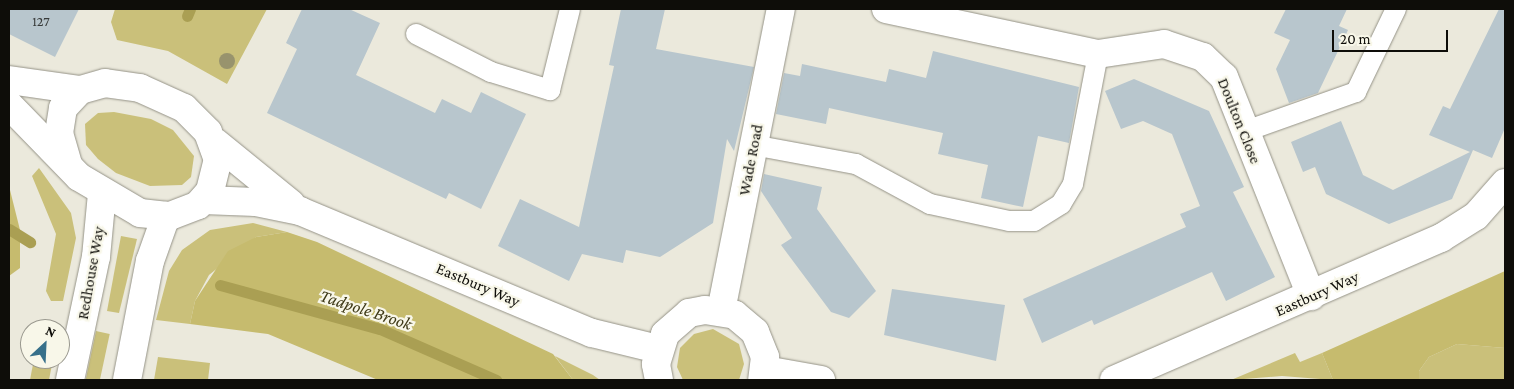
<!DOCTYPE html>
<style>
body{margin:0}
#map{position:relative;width:1514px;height:389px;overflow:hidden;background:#ebe9dc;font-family:"Crimson Pro",serif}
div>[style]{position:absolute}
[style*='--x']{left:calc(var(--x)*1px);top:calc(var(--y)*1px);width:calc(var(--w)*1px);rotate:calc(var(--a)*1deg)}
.green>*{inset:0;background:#cac07a;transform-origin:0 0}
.forest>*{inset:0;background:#c6bb6e}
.stream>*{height:11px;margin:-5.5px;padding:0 5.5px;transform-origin:5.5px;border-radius:5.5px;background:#aa9f53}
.building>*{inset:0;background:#b8c6cd}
.roads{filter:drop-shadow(0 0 1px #959387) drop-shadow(0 0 1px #959387)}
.service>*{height:20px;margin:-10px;padding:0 10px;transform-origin:10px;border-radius:10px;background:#fff}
.minor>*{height:28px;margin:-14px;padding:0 14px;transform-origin:14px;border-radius:14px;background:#fff}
.trees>*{width:16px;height:16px;margin:-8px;border-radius:50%;background:#98936d}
span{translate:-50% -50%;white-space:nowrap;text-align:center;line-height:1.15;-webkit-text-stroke:4.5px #f8f7e9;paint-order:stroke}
.number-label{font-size:14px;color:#383b3a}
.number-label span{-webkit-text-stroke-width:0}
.street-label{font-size:16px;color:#0e0d09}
.water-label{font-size:18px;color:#3e3917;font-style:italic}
.frame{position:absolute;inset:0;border:10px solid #0e0d09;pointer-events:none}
.north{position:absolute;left:20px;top:319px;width:50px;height:50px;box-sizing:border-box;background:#f8f7e9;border:1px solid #9a998f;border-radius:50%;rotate:25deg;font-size:14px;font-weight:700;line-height:20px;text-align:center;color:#0e0d09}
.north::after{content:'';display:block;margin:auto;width:18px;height:22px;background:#37708a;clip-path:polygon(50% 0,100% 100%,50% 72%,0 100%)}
.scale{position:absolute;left:1332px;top:30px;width:116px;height:22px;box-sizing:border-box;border:2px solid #0e0d09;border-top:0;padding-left:6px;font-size:15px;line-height:18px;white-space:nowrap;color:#0e0d09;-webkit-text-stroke:4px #f8f7e9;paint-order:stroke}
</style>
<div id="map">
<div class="green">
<div style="clip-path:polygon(115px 9px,267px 9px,227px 84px,168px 51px,117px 40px,111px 22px)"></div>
<div style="clip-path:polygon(114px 112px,151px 119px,173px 130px,194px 156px,191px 177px,182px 185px,150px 186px,116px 173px,98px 159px,86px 145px,85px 124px,98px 113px)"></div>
<div style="clip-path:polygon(39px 168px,71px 213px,76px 238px,63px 301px,51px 301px,46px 291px,56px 234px,32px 176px)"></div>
<div style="clip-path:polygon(253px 223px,287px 232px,256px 237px,209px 275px,195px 301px,190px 324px,156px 320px,169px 271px,182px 250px,210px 230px)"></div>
<div style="clip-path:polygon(121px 236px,137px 239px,119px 313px,107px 311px)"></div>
<div style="clip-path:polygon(713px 329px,739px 344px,744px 364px,739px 380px,683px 380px,677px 367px,680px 348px,694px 334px)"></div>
<div style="left:96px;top:331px;width:14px;height:50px;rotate:12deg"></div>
<div style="clip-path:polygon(1457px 344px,1505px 348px,1505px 380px,1419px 380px,1419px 371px,1429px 357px)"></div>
<div style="clip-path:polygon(1295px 353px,1300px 362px,1322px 353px,1333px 380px,1282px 376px,1231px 380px)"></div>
<div style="clip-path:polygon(555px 356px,593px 375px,600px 380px,573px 380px)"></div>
<div style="clip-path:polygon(158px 357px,210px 363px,208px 380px,154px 380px)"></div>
<div style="clip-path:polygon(34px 359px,53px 359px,49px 380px,30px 380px)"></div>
</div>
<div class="forest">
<div style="clip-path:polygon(9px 186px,20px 230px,20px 268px,9px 276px)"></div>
<div style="clip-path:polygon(287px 232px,317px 242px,553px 354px,573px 380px,378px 380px,268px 334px,190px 324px,195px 301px,228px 251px,256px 237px)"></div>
<div style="clip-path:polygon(1505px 271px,1505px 348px,1457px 344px,1429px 357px,1419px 371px,1419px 380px,1333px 380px,1322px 353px)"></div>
</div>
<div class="stream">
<div style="--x:187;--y:16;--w:8;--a:-67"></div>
<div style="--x:9;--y:229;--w:25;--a:32"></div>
<div style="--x:220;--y:285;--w:166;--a:15.4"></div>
<div style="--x:380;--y:329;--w:127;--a:23.7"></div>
</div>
<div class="building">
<div style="clip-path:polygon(9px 9px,79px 9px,55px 57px,9px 34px)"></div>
<div style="clip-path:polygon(302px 9px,349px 9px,380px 23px,356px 75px,435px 113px,442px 99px,471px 113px,481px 92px,526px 114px,481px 209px,449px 193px,446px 199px,267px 113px,297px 49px,286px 43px)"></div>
<div style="clip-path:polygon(621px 9px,665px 9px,656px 49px,754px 67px,734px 151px,727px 139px,713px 223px,660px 257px,626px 250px,623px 263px,582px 254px,569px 281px,498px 246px,520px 199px,579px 227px,614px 66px,609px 65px)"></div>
<div style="clip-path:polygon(1286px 9px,1347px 9px,1339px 26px,1348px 30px,1318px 93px,1289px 103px,1276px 69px,1290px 40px,1274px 33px)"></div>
<div style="clip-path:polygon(1499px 9px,1505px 9px,1505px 128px,1492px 158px,1473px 150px,1452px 199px,1389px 224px,1326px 194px,1315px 167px,1303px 172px,1291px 142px,1341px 121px,1363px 175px,1393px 190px,1470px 152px,1429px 135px,1443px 106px,1450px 109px)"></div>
<div style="clip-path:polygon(933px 51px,1079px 87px,1069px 143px,1038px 136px,1023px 207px,981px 198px,988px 165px,938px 154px,943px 133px,829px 108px,826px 124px,776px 114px,784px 73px,800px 76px,802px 64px,886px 82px,889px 69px,926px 78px)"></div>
<div style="clip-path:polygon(1134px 79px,1209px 111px,1244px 187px,1233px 192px,1275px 277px,1226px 301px,1212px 272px,1094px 325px,1092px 320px,1042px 343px,1023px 299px,1186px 227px,1180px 214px,1200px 206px,1172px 134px,1143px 121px,1121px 129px,1105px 91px)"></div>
<div style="clip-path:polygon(764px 174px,822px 187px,817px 209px,876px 291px,849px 318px,831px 312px,781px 245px,792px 238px,761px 191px)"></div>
<div style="clip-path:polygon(892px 289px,1005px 305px,996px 361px,884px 335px)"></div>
</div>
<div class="roads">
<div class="service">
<div style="--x:416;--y:34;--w:84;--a:26.9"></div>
<div style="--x:491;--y:72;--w:62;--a:17"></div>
<div style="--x:550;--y:90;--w:83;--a:-76.1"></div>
<div style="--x:1246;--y:131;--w:117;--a:-19.5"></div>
<div style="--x:1356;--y:92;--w:92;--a:-64.3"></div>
<div style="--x:753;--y:145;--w:105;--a:10.5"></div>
<div style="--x:856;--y:164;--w:84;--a:28.4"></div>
<div style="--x:930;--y:204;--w:81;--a:12.1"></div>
<div style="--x:1009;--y:221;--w:25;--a:0"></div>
<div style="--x:1034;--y:221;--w:32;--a:-32"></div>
<div style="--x:1061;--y:204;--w:23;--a:-59"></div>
<div style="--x:1073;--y:184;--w:132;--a:-79.1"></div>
</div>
<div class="minor">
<div style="--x:886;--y:9;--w:217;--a:12"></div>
<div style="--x:1098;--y:54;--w:67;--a:-8.6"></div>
<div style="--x:1164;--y:44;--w:41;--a:18.4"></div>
<div style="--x:1203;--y:57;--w:29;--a:44"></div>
<div style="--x:1224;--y:77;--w:236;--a:68.3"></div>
<div style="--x:9;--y:80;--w:72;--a:8"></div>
<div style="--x:9;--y:105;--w:100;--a:45.8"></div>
<div style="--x:79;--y:177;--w:71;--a:30.5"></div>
<div style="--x:140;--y:213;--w:30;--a:6"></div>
<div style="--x:170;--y:216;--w:30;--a:-21"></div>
<div style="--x:198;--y:205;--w:18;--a:-49"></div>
<div style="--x:210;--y:191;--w:32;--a:-76"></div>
<div style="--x:218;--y:160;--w:30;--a:-110"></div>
<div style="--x:208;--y:132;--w:34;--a:-135"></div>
<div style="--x:184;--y:108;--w:48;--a:-155.6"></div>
<div style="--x:140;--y:88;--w:35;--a:-172"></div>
<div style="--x:105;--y:83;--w:26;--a:164"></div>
<div style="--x:80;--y:90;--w:25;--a:133"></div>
<div style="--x:63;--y:108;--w:25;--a:99"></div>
<div style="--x:59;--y:133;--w:33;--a:74"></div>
<div style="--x:215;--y:142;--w:98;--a:39.2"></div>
<div style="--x:203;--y:200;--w:53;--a:2.2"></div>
<div style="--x:256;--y:202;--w:45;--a:11.6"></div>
<div style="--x:300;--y:211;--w:316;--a:22.7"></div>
<div style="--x:592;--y:333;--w:68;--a:13.6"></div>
<div style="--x:721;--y:311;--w:308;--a:-78.8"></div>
<div style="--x:765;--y:370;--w:57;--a:10.1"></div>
<div style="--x:70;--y:380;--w:126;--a:-78.1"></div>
<div style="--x:96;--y:257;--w:63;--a:-84.6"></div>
<div style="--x:127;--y:380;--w:121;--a:-79.1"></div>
<div style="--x:150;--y:261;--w:48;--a:-70.4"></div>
<div style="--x:659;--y:380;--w:16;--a:-101"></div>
<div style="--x:656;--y:364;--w:31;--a:-73"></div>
<div style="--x:665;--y:334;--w:32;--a:-41"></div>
<div style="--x:689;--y:313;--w:16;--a:-11"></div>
<div style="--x:705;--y:310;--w:30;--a:9"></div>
<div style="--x:735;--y:315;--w:26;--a:40"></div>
<div style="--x:755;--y:332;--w:27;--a:68"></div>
<div style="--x:765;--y:357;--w:23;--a:97"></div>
<div style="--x:1114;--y:380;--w:357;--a:-23.5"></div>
<div style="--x:1441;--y:238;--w:41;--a:-32.2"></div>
<div style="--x:1476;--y:216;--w:44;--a:-48.7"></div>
</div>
</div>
<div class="trees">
<div style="left:227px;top:61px"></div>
</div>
<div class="number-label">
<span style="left:41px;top:21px">127</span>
</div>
<div class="street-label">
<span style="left:1239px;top:121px;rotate:68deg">Doulton Close</span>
<span style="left:751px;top:160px;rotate:-79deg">Wade Road</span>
<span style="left:91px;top:273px;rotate:-80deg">Redhouse Way</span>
<span style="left:478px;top:285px;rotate:23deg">Eastbury Way</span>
<span style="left:1317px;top:294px;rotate:-24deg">Eastbury Way</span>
</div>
<div class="water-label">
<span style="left:366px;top:310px;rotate:18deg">Tadpole Brook</span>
</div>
<div class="frame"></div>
<div class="north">N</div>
<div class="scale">20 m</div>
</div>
